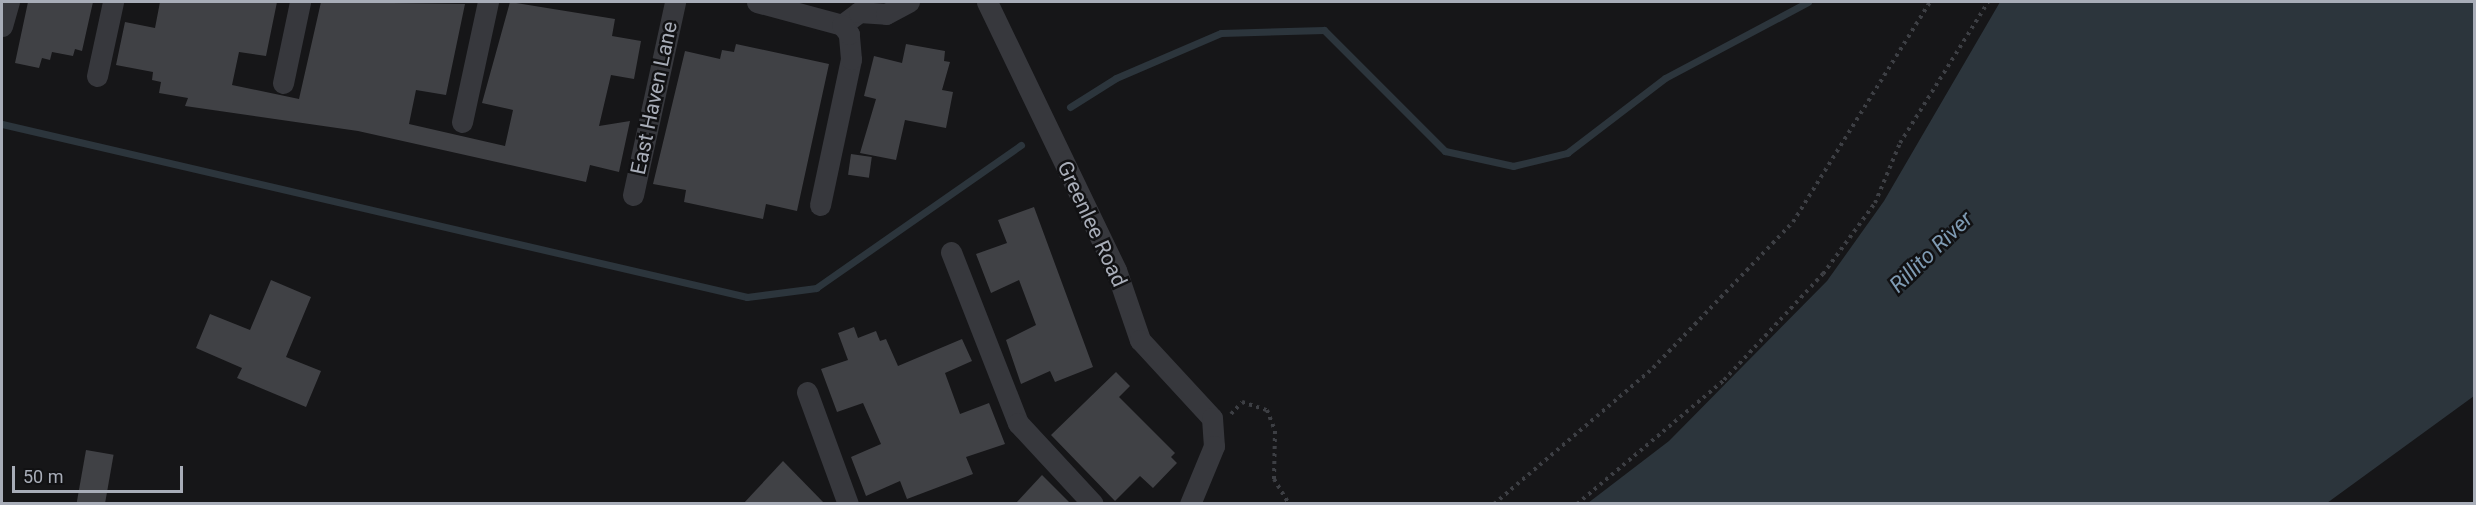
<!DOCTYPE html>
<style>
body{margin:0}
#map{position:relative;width:2476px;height:505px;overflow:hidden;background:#161618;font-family:Roboto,sans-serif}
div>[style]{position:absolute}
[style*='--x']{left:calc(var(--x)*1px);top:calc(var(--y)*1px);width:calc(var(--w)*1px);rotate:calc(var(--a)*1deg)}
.water>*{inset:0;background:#2c353c}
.stream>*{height:7px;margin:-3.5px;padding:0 3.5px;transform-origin:3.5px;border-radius:3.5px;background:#2c353c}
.building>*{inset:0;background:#404145;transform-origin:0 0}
.path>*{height:4px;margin-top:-2px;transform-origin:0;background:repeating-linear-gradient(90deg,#3d3f44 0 3px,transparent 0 7.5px)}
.minor>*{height:21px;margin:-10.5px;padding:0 10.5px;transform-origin:10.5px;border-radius:10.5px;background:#37383d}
span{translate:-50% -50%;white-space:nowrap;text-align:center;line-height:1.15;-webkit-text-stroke:5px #111113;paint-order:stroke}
.street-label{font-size:21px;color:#a8adb8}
.water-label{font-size:22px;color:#7f9bb3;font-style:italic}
.frame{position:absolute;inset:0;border:3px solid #a8adb8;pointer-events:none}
.scale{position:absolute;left:12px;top:466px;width:171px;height:27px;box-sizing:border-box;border:3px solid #a8adb8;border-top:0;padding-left:8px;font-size:18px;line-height:21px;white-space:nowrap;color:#a8adb8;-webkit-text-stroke:4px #111113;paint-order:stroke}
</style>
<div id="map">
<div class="water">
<div style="clip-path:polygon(2000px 2px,2474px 2px,2474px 396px,2327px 503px,1588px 503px,1669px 441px,1827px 281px,1884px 201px)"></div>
</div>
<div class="stream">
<div style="--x:1070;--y:107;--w:54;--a:-32.2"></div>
<div style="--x:1116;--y:78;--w:114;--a:-23.2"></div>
<div style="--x:1221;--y:33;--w:103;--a:-1.7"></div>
<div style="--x:1324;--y:30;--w:171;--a:45"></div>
<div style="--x:1445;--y:151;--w:70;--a:12.4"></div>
<div style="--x:1513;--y:166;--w:56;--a:-13.5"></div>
<div style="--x:1567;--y:153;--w:123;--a:-37.4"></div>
<div style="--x:1665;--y:78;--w:162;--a:-28"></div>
<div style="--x:2;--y:124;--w:765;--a:13.07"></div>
<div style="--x:747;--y:297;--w:70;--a:-7.4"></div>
<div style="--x:816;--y:288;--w:250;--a:-34.9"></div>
</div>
<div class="building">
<div style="clip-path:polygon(28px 2px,93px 2px,82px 51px,75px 49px,73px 56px,52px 52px,50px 60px,42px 58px,39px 68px,15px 63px)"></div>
<div style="clip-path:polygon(160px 2px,277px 2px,266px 56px,239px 52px,232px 85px,299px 99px,321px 2px,465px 4px,446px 95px,416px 90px,409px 124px,505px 146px,513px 110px,482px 103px,510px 2px,615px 19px,612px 36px,641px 41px,634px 79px,611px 75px,599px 126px,630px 121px,619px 172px,590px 165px,586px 182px,358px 131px,185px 106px,188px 98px,159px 93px,161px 82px,152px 80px,153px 72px,116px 65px,125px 22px,155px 28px)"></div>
<div style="clip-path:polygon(736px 44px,829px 64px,797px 211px,766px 204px,763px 219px,684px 202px,686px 190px,653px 184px,685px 51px,720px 59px,722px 50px,734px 52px)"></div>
<div style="clip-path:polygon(906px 44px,945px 51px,944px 61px,950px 62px,942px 90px,953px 92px,946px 128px,905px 120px,896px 160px,860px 153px,876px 99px,864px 96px,874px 56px,902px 63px)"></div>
<div style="left:851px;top:154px;width:21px;height:21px;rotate:8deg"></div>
<div style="clip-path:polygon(1034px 207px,1093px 367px,1055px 382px,1050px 371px,1021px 384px,1006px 340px,1036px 325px,1019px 280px,991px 293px,976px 254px,1007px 243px,998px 220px)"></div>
<div style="clip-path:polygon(271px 280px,311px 297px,286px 357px,321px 371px,306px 407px,237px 378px,242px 368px,196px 348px,210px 314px,250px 330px)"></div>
<div style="clip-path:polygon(854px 327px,858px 338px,876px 331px,880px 341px,886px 339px,898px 366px,962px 339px,972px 361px,945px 373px,960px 414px,989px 403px,1005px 444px,966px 457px,973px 474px,907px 499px,900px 481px,866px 496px,851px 457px,881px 444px,863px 403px,837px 412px,821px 369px,848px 360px,838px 333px)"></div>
<div style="clip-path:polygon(1116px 372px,1130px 386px,1119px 397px,1175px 453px,1171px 457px,1177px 463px,1153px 488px,1140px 476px,1115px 501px,1051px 435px)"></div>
<div style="left:86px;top:450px;width:28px;height:55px;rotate:10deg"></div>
<div style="clip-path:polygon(783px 461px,825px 504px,743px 504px)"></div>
<div style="clip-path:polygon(1042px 475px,1071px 504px,1015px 504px)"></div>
</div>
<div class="path">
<div style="--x:1231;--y:414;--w:16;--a:-47"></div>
<div style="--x:1242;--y:402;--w:26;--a:18"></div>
<div style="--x:1267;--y:410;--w:22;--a:69"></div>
<div style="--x:1275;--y:431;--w:48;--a:91.2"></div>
<div style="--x:1274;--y:479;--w:29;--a:59"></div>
<div style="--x:1494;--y:504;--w:209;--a:-40.5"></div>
<div style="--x:1653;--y:368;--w:202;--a:-46.2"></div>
<div style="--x:1793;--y:222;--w:259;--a:-58.1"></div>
<div style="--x:1577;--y:504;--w:192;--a:-40.1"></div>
<div style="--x:1724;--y:380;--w:145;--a:-47"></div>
<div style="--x:1823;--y:274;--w:88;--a:-53.8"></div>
<div style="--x:1875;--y:203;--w:65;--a:-67.4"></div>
<div style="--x:1900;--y:143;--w:166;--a:-58"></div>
</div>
<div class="minor">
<div style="--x:757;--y:2;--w:88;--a:15.1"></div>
<div style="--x:842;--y:25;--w:21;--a:-37"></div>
<div style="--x:859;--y:12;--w:27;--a:4"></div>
<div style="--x:886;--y:14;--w:26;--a:-28"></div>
<div style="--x:987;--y:2;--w:297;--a:64.3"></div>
<div style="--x:1116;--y:270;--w:74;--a:71.1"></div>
<div style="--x:1140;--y:340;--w:106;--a:47.3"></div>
<div style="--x:1212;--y:418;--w:28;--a:86"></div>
<div style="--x:1214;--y:446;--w:63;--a:112.5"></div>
<div style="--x:2;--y:26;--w:25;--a:-74"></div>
<div style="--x:97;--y:76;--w:76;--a:-77.8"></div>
<div style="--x:283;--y:83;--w:83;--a:-78.1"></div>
<div style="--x:462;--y:122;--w:123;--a:-77.8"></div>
<div style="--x:633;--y:195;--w:198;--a:-77.7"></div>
<div style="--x:820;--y:205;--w:149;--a:-78"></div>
<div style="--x:851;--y:59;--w:25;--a:-95"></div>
<div style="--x:849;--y:34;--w:11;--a:-128"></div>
<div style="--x:951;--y:252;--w:184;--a:68.6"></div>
<div style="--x:1018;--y:423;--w:110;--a:47.2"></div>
<div style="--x:807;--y:392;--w:119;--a:69.9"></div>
</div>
<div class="street-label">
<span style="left:654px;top:98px;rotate:-78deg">East Haven Lane</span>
<span style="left:1092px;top:224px;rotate:65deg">Greenlee Road</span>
</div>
<div class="water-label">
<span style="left:1931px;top:252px;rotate:-44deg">Rillito River</span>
</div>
<div class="frame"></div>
<div class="scale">50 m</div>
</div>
